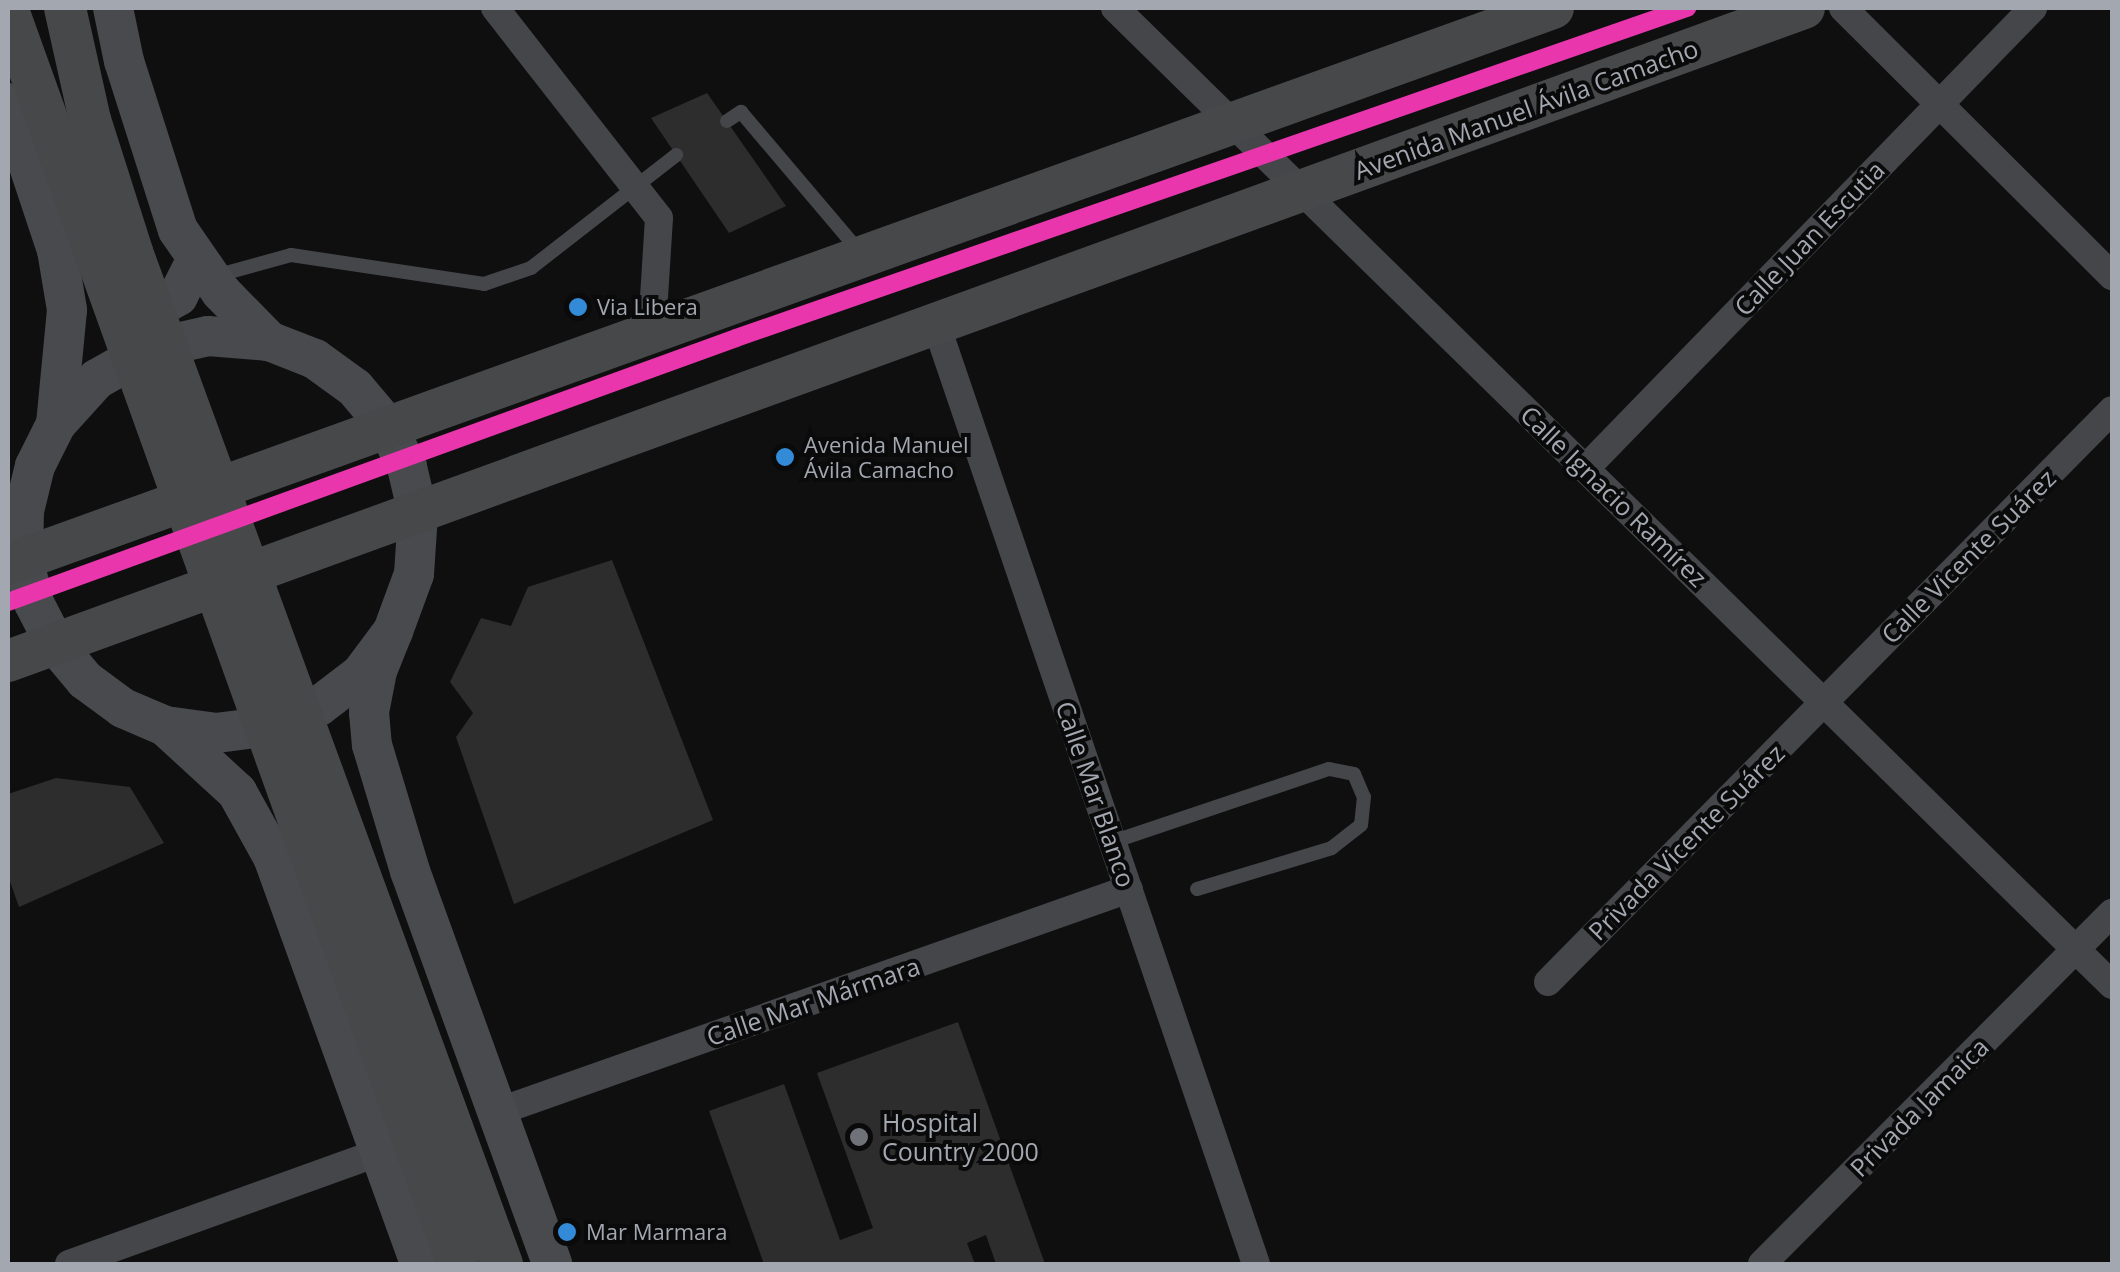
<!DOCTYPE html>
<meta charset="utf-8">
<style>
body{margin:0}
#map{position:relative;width:2120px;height:1272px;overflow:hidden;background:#0f0f10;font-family:"Open Sans",sans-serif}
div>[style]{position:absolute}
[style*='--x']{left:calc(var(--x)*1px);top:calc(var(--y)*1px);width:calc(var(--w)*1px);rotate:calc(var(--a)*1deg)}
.building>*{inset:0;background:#2d2d2e}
.lane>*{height:14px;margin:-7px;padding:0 7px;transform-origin:7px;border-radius:7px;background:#444649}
.street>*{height:28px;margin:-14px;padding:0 14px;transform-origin:14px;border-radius:14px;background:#444649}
.secondary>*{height:40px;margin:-20px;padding:0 20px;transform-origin:20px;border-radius:20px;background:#484a4d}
.primary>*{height:42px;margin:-21px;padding:0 21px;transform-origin:21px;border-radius:21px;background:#47484a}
.primary-bridge>*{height:42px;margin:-21px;padding:0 21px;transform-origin:21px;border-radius:21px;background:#47484a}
.metro-1>*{height:18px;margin:-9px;padding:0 9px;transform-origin:9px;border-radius:9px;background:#e936ad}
.dots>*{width:28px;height:28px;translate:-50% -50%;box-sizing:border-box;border:5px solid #0a0a0b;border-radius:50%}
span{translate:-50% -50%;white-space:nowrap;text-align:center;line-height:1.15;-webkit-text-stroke:8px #0a0a0b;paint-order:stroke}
.bus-label{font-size:22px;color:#a2a7b0}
.left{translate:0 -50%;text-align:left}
.street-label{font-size:25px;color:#a2a7b0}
.poi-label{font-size:25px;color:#a2a7b0}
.frame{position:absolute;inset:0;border:10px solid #a2a7b0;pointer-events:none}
</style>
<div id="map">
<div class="building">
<div style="clip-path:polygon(707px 93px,786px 206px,729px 233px,651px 118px)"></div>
<div style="clip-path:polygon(612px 560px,713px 820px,514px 904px,456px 737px,473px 713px,450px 682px,481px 618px,511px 626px,528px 587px)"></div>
<div style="clip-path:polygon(56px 778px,130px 787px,164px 843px,19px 907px,8px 876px,8px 794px)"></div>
<div style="clip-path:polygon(958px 1022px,1045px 1264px,996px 1264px,986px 1235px,967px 1243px,975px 1264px,764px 1264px,709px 1111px,784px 1084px,840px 1240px,873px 1228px,817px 1073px)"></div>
</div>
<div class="lane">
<div style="--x:727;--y:121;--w:17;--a:-33"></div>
<div style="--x:741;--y:112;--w:182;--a:49.7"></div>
<div style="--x:215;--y:276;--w:79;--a:-15.4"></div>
<div style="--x:291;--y:255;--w:195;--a:8.5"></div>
<div style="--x:484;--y:284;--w:50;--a:-18.8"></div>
<div style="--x:531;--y:268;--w:184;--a:-37.9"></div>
<div style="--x:1112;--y:842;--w:229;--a:-18.6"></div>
<div style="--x:1329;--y:769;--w:25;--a:11"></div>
<div style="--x:1354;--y:774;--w:25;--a:67"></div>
<div style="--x:1364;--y:797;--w:28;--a:96"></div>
<div style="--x:1361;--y:825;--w:37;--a:142"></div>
<div style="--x:1332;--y:848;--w:141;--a:163.1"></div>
</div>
<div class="street">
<div style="--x:495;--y:8;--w:266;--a:52"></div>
<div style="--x:659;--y:218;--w:111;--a:93.6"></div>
<div style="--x:1115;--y:8;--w:1396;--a:44.42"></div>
<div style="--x:1843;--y:8;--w:380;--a:44.9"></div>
<div style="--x:936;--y:324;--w:993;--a:71.2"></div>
<div style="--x:1585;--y:469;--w:643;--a:-45.82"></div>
<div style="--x:1548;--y:982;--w:803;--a:-45.4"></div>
<div style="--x:497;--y:1112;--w:670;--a:-19.44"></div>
<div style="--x:69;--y:1264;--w:328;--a:-19.8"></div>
<div style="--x:1762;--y:1264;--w:496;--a:-45.1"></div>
</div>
<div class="secondary">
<div style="--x:113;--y:8;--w:54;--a:78.3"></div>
<div style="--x:124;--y:61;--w:177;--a:72.3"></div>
<div style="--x:178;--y:230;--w:75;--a:55.3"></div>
<div style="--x:221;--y:292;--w:69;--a:45.6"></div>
<div style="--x:8;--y:103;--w:155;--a:71.6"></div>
<div style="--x:57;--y:250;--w:61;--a:80.5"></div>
<div style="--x:67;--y:310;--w:115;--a:95.5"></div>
<div style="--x:125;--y:317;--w:19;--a:-6"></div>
<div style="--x:144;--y:315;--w:39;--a:-29"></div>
<div style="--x:178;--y:296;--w:39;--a:-63"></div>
<div style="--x:393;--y:631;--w:54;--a:126.7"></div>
<div style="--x:361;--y:674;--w:53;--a:142.7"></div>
<div style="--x:319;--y:706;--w:53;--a:157.8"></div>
<div style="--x:270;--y:726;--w:53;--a:172.5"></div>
<div style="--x:217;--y:733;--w:52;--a:-172.3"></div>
<div style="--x:165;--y:726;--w:46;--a:-156.8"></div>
<div style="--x:123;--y:708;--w:47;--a:-143.6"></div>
<div style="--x:85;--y:680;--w:47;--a:-129.8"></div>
<div style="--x:55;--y:644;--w:46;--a:-117.1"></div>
<div style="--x:34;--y:603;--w:46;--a:-103.7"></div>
<div style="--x:23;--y:558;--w:47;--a:-88.8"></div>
<div style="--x:24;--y:511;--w:46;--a:-76.3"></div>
<div style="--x:35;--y:466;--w:47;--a:-63.4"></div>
<div style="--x:56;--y:424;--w:61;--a:-47.7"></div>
<div style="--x:97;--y:379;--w:61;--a:-29.5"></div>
<div style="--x:150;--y:349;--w:59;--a:-12.6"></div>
<div style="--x:208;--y:336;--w:61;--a:4.7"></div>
<div style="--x:269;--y:341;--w:49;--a:21.4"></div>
<div style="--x:315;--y:359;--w:49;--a:35.9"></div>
<div style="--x:355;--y:388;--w:50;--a:49.9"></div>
<div style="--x:387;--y:426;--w:46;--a:64"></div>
<div style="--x:407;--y:467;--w:48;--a:76.8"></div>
<div style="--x:418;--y:514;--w:60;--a:93.8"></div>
<div style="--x:414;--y:574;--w:61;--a:110.2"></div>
<div style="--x:393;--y:631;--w:43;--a:111.8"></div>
<div style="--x:377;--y:671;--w:42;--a:101"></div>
<div style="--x:369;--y:712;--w:33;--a:85"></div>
<div style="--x:372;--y:745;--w:132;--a:73.2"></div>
<div style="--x:410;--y:871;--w:418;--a:70.1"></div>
<div style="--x:165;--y:726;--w:98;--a:42.5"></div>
<div style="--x:237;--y:792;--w:74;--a:61"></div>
<div style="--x:273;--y:857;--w:433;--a:70.1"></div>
</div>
<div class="primary">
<div style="--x:8;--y:564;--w:1642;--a:-19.79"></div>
<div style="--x:8;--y:661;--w:1911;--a:-19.98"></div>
</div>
<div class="primary-bridge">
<div style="--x:65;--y:8;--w:115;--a:77.4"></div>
<div style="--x:90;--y:120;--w:139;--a:72.3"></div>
<div style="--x:132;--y:252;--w:1078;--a:69.92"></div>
<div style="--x:8;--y:10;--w:1332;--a:70.26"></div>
</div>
<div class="metro-1">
<div style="--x:8;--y:602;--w:774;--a:-19.93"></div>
<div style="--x:736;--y:338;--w:1007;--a:-19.14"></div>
</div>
<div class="dots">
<div style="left:578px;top:307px;background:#338bd7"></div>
<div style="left:785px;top:457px;background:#338bd7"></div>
<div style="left:859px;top:1137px;background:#6f7278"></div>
<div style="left:567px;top:1232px;background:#338bd7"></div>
</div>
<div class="bus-label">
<span class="left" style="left:597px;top:307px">Via Libera</span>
<span class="left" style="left:804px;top:457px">Avenida Manuel<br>Ávila Camacho</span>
<span class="left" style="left:586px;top:1232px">Mar Marmara</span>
</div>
<div class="street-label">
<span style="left:1526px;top:109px;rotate:-20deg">Avenida Manuel Ávila Camacho</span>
<span style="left:1809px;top:238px;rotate:-46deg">Calle Juan Escutia</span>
<span style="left:1614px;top:496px;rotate:44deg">Calle Ignacio Ramírez</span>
<span style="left:1968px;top:556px;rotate:-45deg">Calle Vicente Suárez</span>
<span style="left:1096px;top:794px;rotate:71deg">Calle Mar Blanco</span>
<span style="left:1686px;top:842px;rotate:-45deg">Privada Vicente Suárez</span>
<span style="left:813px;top:1001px;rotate:-19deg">Calle Mar Mármara</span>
<span style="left:1919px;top:1107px;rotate:-45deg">Privada Jamaica</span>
</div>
<div class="poi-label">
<span class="left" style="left:882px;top:1137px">Hospital<br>Country 2000</span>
</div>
<div class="frame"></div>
</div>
